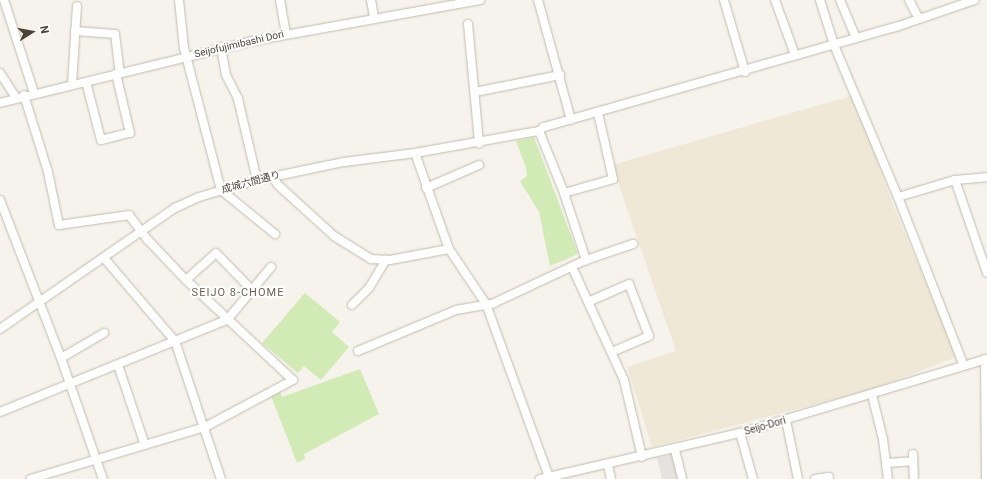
<!DOCTYPE html>
<meta charset="utf-8">
<style>
body{margin:0}
#map{position:relative;width:987px;height:479px;overflow:hidden;background:#f6f3ec;font-family:Roboto,"Noto Sans JP",sans-serif}
div>[style]{position:absolute}
[style*='--x']{left:calc(var(--x)*1px);top:calc(var(--y)*1px);width:calc(var(--w)*1px);rotate:calc(var(--a)*1deg)}
.education>*{inset:0;background:#efe8d6}
.green>*{inset:0;background:#d2eab5}
.parking>*{inset:0;background:#e5e3e0}
.roads{filter:drop-shadow(0 0 1px #c2bbae) drop-shadow(0 0 1px #c2bbae)}
.minor>*{height:8px;margin:-4px;padding:0 4px;transform-origin:4px;border-radius:4px;background:#fff}
span{translate:-50% -50%;white-space:nowrap;text-align:center;line-height:1.15;-webkit-text-stroke:4px #fff;paint-order:stroke}
.street-label{font-size:10px;color:#4b4439}
.neighbourhood-label{font-size:11px;color:#6e6250;letter-spacing:1px}
.north{position:absolute;left:12px;top:12px;width:40px;height:40px;-webkit-text-stroke:3px #fff;paint-order:stroke;rotate:79deg;font-size:11px;font-weight:700;line-height:16px;text-align:center;color:#4b4439}
.north::after{content:'';display:block;margin:auto;width:14px;height:18px;background:#4b4439;clip-path:polygon(50% 0,100% 100%,50% 72%,0 100%)}
</style>
<div id="map">
<div class="education">
<div style="clip-path:polygon(854px 95px,892px 202px,957px 357px,870px 390px,652px 447px,627px 367px,676px 351px,612px 165px)"></div>
</div>
<div class="green">
<div style="clip-path:polygon(534px 137px,578px 254px,550px 266px,539px 212px,520px 181px,527px 176px,526px 168px,516px 141px)"></div>
<div style="clip-path:polygon(305px 293px,340px 322px,332px 332px,349px 347px,321px 380px,304px 366px,298px 373px,262px 343px)"></div>
<div style="clip-path:polygon(360px 369px,379px 414px,304px 454px,305px 459px,297px 463px,271px 396px,280px 392px,282px 397px)"></div>
</div>
<div class="parking">
<div style="clip-path:polygon(674px 454px,680px 479px,662px 479px,657px 458px)"></div>
</div>
<div class="roads">
<div class="minor">
<div style="--x:4;--y:0;--w:98;--a:72.1"></div>
<div style="--x:179;--y:0;--w:48;--a:84.1"></div>
<div style="--x:184;--y:48;--w:147;--a:75.4"></div>
<div style="--x:221;--y:190;--w:70;--a:39.2"></div>
<div style="--x:280;--y:0;--w:34;--a:80"></div>
<div style="--x:371;--y:0;--w:17;--a:80"></div>
<div style="--x:538;--y:0;--w:124;--a:74.6"></div>
<div style="--x:724;--y:0;--w:75;--a:73.7"></div>
<div style="--x:775;--y:0;--w:59;--a:70"></div>
<div style="--x:820;--y:0;--w:47;--a:72.7"></div>
<div style="--x:834;--y:45;--w:165;--a:67.2"></div>
<div style="--x:898;--y:197;--w:179;--a:68.7"></div>
<div style="--x:840;--y:0;--w:41;--a:67.2"></div>
<div style="--x:909;--y:0;--w:21;--a:62"></div>
<div style="--x:468;--y:24;--w:120;--a:84.7"></div>
<div style="--x:75;--y:31;--w:40;--a:4.3"></div>
<div style="--x:115;--y:34;--w:39;--a:83"></div>
<div style="--x:221;--y:47;--w:28;--a:80"></div>
<div style="--x:226;--y:75;--w:27;--a:63"></div>
<div style="--x:238;--y:99;--w:83;--a:76.8"></div>
<div style="--x:0;--y:73;--w:30;--a:57"></div>
<div style="--x:86;--y:82;--w:60;--a:75.5"></div>
<div style="--x:101;--y:140;--w:30;--a:-14"></div>
<div style="--x:130;--y:133;--w:61;--a:-103.3"></div>
<div style="--x:72;--y:85;--w:79;--a:-86.4"></div>
<div style="--x:475;--y:92;--w:87;--a:-11.3"></div>
<div style="--x:24;--y:95;--w:81;--a:72.7"></div>
<div style="--x:48;--y:172;--w:54;--a:78.3"></div>
<div style="--x:59;--y:225;--w:71;--a:-8.1"></div>
<div style="--x:129;--y:215;--w:31;--a:53"></div>
<div style="--x:148;--y:240;--w:55;--a:46.5"></div>
<div style="--x:186;--y:280;--w:146;--a:43.1"></div>
<div style="--x:293;--y:380;--w:100;--a:151.9"></div>
<div style="--x:205;--y:427;--w:182;--a:163.4"></div>
<div style="--x:0;--y:103;--w:260;--a:-13.8"></div>
<div style="--x:252;--y:41;--w:232;--a:-10.2"></div>
<div style="--x:539;--y:131;--w:6;--a:-39"></div>
<div style="--x:544;--y:127;--w:366;--a:-15.9"></div>
<div style="--x:896;--y:27;--w:83;--a:-18.9"></div>
<div style="--x:539;--y:131;--w:67;--a:68"></div>
<div style="--x:564;--y:193;--w:71;--a:71.8"></div>
<div style="--x:415;--y:153;--w:102;--a:70.5"></div>
<div style="--x:449;--y:249;--w:66;--a:56.1"></div>
<div style="--x:486;--y:304;--w:184;--a:70"></div>
<div style="--x:272;--y:176;--w:11;--a:56"></div>
<div style="--x:278;--y:185;--w:76;--a:42.3"></div>
<div style="--x:334;--y:236;--w:44;--a:31.9"></div>
<div style="--x:371;--y:259;--w:19;--a:3"></div>
<div style="--x:390;--y:260;--w:60;--a:-10.6"></div>
<div style="--x:955;--y:180;--w:98;--a:71"></div>
<div style="--x:426;--y:188;--w:58;--a:-23.5"></div>
<div style="--x:564;--y:193;--w:51;--a:-15.9"></div>
<div style="--x:613;--y:179;--w:68;--a:-102.8"></div>
<div style="--x:898;--y:197;--w:59;--a:-16.6"></div>
<div style="--x:955;--y:180;--w:32;--a:-5"></div>
<div style="--x:0;--y:200;--w:169;--a:68.9"></div>
<div style="--x:61;--y:358;--w:128;--a:70.9"></div>
<div style="--x:104;--y:258;--w:109;--a:49.5"></div>
<div style="--x:175;--y:341;--w:145;--a:71.6"></div>
<div style="--x:572;--y:267;--w:124;--a:65.3"></div>
<div style="--x:624;--y:380;--w:79;--a:76.8"></div>
<div style="--x:186;--y:280;--w:40;--a:-42"></div>
<div style="--x:216;--y:253;--w:50;--a:45.8"></div>
<div style="--x:588;--y:302;--w:45;--a:-23.7"></div>
<div style="--x:629;--y:284;--w:56;--a:69"></div>
<div style="--x:649;--y:336;--w:40;--a:156.6"></div>
<div style="--x:352;--y:305;--w:24;--a:-45"></div>
<div style="--x:369;--y:288;--w:33;--a:-59"></div>
<div style="--x:0;--y:329;--w:213;--a:-34.7"></div>
<div style="--x:175;--y:208;--w:26;--a:-25"></div>
<div style="--x:199;--y:197;--w:60;--a:-16.3"></div>
<div style="--x:257;--y:180;--w:89;--a:-11.7"></div>
<div style="--x:344;--y:162;--w:72;--a:-7.2"></div>
<div style="--x:415;--y:153;--w:126;--a:-10.1"></div>
<div style="--x:358;--y:351;--w:106;--a:-22.7"></div>
<div style="--x:456;--y:310;--w:39;--a:-10"></div>
<div style="--x:494;--y:303;--w:102;--a:-25.1"></div>
<div style="--x:586;--y:260;--w:50;--a:-18.8"></div>
<div style="--x:61;--y:358;--w:50;--a:-30.2"></div>
<div style="--x:985;--y:359;--w:120;--a:89.5"></div>
<div style="--x:118;--y:365;--w:84;--a:71.4"></div>
<div style="--x:872;--y:395;--w:45;--a:76"></div>
<div style="--x:883;--y:439;--w:40;--a:82.9"></div>
<div style="--x:0;--y:412;--w:245;--a:-22.1"></div>
<div style="--x:227;--y:320;--w:69;--a:-50.3"></div>
<div style="--x:786;--y:420;--w:60;--a:78.5"></div>
<div style="--x:740;--y:433;--w:48;--a:74.2"></div>
<div style="--x:675;--y:450;--w:30;--a:76"></div>
<div style="--x:913;--y:454;--w:23;--a:88"></div>
<div style="--x:887;--y:463;--w:26;--a:-4"></div>
<div style="--x:608;--y:465;--w:14;--a:78"></div>
<div style="--x:540;--y:479;--w:205;--a:-13"></div>
<div style="--x:740;--y:433;--w:258;--a:-16.7"></div>
<div style="--x:815;--y:479;--w:14;--a:-8"></div>
</div>
</div>
<div class="street-label">
<span style="left:239px;top:44px;rotate:-13deg">Seijofujimibashi Dori</span>
<span style="left:251px;top:182px;rotate:-15deg">成城六間通り</span>
<span style="left:765px;top:426px;rotate:-16deg">Seijo-Dori</span>
</div>
<div class="neighbourhood-label">
<span style="left:238px;top:293px">SEIJO 8-CHOME</span>
</div>
<div class="north">N</div>
</div>
